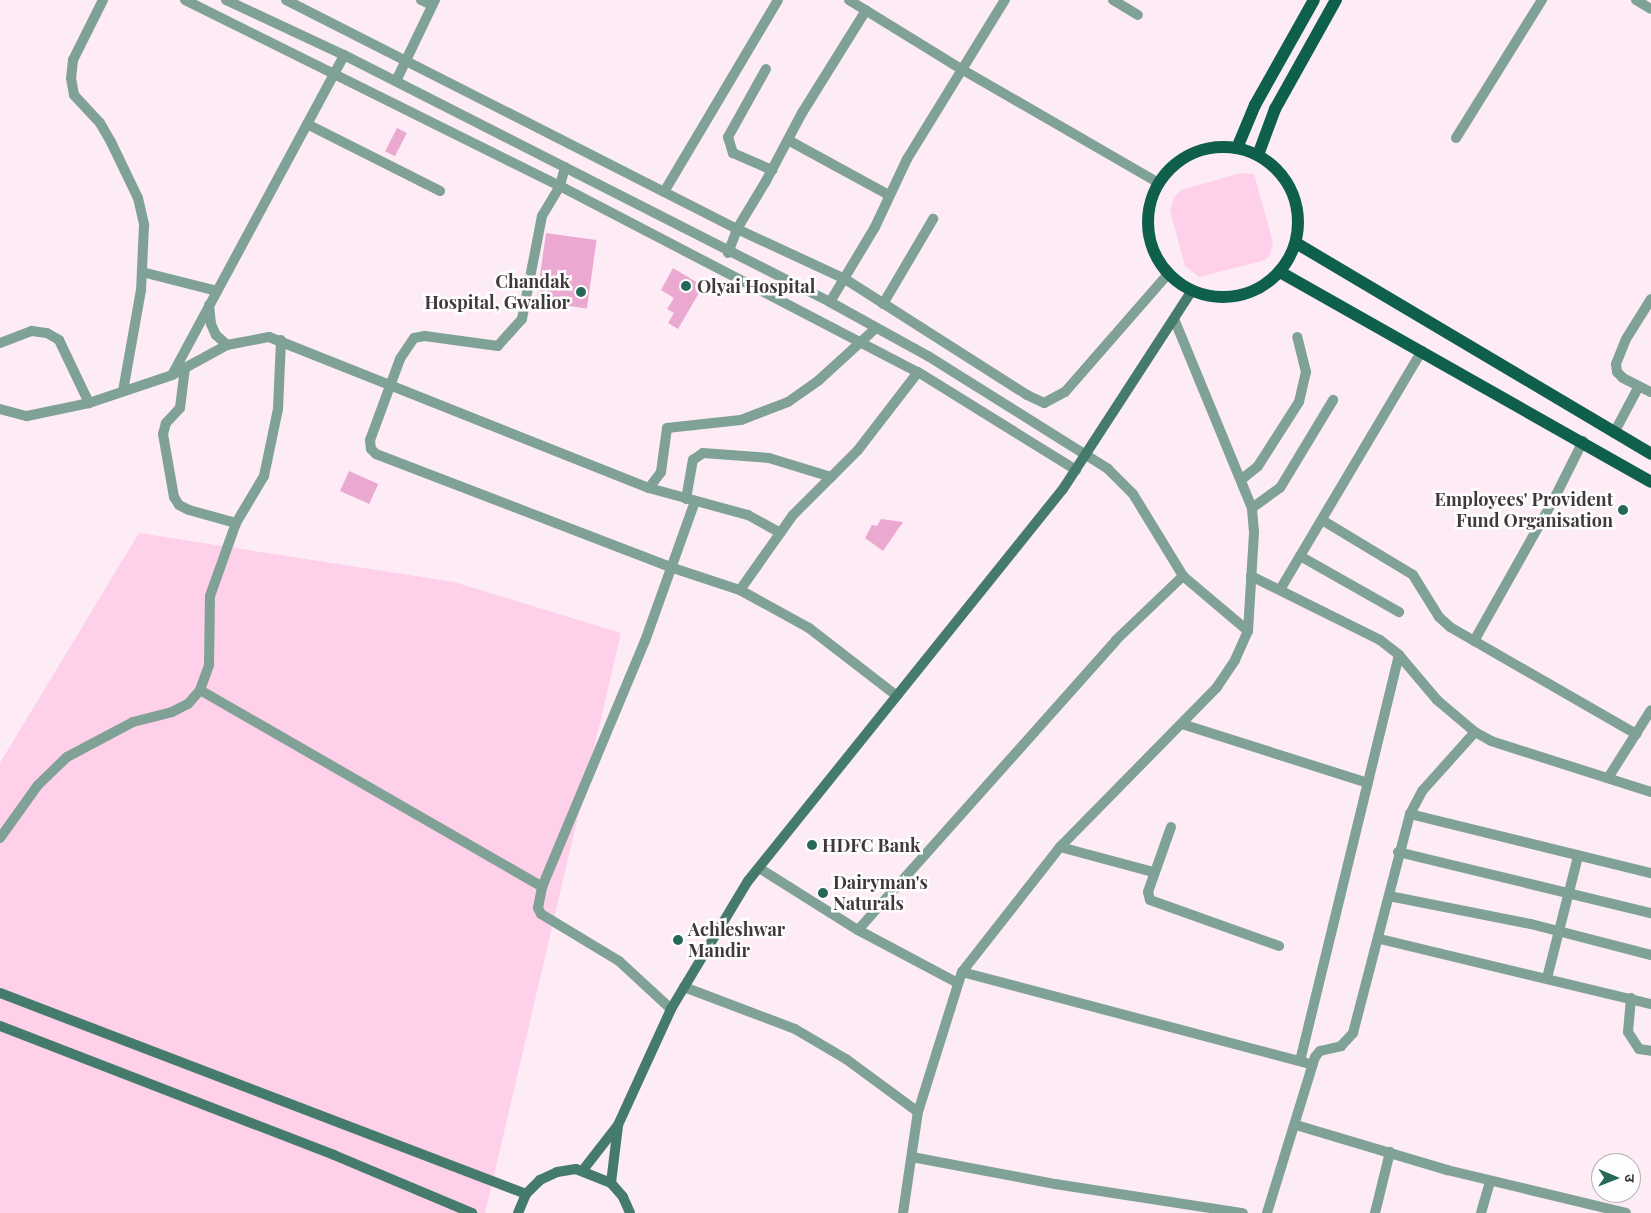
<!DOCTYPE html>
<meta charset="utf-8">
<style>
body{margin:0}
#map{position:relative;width:1651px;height:1213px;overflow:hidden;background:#fdebf5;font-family:"Playfair Display","Noto Sans Devanagari",serif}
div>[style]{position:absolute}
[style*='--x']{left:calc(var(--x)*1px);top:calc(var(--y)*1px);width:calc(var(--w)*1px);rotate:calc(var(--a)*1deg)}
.green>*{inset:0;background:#fed0ea}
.building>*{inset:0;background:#eba9d1;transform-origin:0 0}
.minor>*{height:10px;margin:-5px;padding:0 5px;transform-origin:5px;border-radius:5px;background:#7fa196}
.tertiary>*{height:10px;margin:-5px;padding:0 5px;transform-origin:5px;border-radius:5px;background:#7fa196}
.secondary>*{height:10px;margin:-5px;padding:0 5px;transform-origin:5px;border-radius:5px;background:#457b6b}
.primary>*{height:12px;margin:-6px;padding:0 6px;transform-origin:6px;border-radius:6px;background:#0f5f4d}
.primary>.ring{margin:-6px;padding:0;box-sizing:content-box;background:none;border:12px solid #0f5f4d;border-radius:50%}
.dots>*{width:14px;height:14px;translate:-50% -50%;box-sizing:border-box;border:2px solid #fefefe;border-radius:50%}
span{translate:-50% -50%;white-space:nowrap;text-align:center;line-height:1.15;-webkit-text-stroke:5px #fefefe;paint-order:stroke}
.poi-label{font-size:18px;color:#40383d;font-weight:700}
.right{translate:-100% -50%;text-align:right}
.left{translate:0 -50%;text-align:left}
.north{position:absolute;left:1591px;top:1153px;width:50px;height:50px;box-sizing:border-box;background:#fefefe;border:1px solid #b2afb1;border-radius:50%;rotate:91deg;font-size:14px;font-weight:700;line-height:20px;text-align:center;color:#40383d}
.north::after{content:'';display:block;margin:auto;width:18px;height:22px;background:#266857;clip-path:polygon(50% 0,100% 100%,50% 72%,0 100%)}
</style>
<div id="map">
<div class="green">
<div style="clip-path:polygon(1241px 173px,1253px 174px,1255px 177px,1273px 243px,1270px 255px,1265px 260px,1199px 277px,1185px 266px,1170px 210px,1174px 198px,1181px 190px)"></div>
<div style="clip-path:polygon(139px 533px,454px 582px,621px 633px,485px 1213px,0 1213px,0 763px)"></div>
</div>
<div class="building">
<div style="left:397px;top:128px;width:11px;height:26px;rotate:27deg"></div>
<div style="left:546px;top:233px;width:51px;height:69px;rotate:8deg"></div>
<div style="clip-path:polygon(673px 268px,703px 286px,678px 329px,668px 323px,674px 313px,667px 309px,674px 298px,661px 290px)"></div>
<div style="left:349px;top:471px;width:32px;height:22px;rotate:24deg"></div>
<div style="clip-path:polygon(881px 519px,903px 522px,883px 551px,865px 538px,872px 525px,877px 526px)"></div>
</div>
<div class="minor">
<div style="--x:103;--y:0;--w:67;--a:116.6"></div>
<div style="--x:73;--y:60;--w:18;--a:96"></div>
<div style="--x:71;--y:78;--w:17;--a:80"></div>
<div style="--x:74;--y:95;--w:38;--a:47"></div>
<div style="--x:100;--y:123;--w:22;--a:60"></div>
<div style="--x:111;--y:142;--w:62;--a:64.3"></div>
<div style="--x:138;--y:198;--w:28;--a:77"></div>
<div style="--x:144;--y:225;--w:65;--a:92.6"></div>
<div style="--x:141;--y:290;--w:103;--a:100.1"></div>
<div style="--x:286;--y:0;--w:506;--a:26.92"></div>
<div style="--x:737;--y:229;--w:119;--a:24.8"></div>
<div style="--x:845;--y:279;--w:216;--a:32.5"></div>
<div style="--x:1027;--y:395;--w:19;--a:25"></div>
<div style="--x:1044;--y:403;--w:24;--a:-28"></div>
<div style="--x:1065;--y:392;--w:157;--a:-48.9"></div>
<div style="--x:421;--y:0;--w:12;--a:24"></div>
<div style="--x:849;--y:0;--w:134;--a:31.6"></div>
<div style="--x:963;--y:70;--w:226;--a:30"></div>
<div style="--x:1113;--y:0;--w:29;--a:31"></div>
<div style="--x:1636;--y:0;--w:17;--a:31"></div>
<div style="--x:766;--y:69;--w:78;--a:119.2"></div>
<div style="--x:728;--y:137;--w:17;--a:73"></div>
<div style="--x:733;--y:153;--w:43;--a:23.6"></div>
<div style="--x:396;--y:81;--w:90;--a:-64.3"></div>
<div style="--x:307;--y:124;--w:149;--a:26.7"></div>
<div style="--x:1456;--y:138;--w:163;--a:-58.1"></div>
<div style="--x:788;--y:140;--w:115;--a:28.6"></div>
<div style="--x:565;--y:167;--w:20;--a:105"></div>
<div style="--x:560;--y:186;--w:35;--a:121"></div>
<div style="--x:542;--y:216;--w:105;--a:101"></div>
<div style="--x:522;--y:319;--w:36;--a:132"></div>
<div style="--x:498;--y:346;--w:74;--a:-172.2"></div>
<div style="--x:425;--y:336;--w:11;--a:170"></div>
<div style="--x:414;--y:338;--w:25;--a:124"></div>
<div style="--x:400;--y:359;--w:86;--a:110.3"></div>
<div style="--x:370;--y:440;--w:9;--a:84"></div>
<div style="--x:371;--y:449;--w:7;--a:45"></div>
<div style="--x:376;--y:454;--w:318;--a:21"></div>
<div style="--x:673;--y:568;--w:71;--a:18.2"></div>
<div style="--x:740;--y:590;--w:79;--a:28.8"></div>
<div style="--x:809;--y:628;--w:111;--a:37.7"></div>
<div style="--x:664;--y:192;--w:223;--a:-59.3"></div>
<div style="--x:728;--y:253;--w:26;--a:-69"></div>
<div style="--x:737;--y:229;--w:56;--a:-58.9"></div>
<div style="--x:766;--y:181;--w:77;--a:-62.1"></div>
<div style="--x:802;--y:113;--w:121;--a:-58.1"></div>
<div style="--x:142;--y:272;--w:77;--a:14.2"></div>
<div style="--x:1651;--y:299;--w:47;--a:122"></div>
<div style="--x:1626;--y:339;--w:27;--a:112"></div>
<div style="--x:1616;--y:364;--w:8;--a:83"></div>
<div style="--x:1617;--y:372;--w:8;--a:45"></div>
<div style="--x:1623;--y:378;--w:31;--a:27"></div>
<div style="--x:830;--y:302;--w:87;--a:-59"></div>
<div style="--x:875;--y:227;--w:75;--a:-64.8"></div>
<div style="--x:907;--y:159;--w:187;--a:-58.4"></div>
<div style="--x:883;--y:304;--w:99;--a:-59.5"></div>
<div style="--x:209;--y:305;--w:19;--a:84"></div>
<div style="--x:211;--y:324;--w:12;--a:66"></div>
<div style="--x:216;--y:335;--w:15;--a:42"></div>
<div style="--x:0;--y:343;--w:34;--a:-21"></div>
<div style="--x:32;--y:331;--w:15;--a:8"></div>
<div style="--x:47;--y:333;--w:14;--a:30"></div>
<div style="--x:59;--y:340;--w:70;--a:64.5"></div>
<div style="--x:185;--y:368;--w:40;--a:97.1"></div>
<div style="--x:180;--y:408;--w:21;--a:133"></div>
<div style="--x:166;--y:423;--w:11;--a:105"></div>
<div style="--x:163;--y:434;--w:64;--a:80.1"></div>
<div style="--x:174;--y:497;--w:9;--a:58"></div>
<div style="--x:179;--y:505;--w:11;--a:27"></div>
<div style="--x:189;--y:510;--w:49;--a:15.5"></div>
<div style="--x:172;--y:375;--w:363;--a:-61.7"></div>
<div style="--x:0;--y:409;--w:28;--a:15"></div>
<div style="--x:27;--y:416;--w:63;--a:-11.8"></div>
<div style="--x:89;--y:403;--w:88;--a:-18.6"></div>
<div style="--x:172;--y:375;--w:63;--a:-28.6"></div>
<div style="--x:227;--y:345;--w:43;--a:-10.8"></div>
<div style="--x:269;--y:337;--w:409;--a:21.7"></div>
<div style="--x:649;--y:488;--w:103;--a:15.3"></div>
<div style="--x:748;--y:515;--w:37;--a:29"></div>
<div style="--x:1614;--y:433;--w:53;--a:-62"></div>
<div style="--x:1086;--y:455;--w:26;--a:32"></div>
<div style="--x:1108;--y:469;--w:35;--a:45"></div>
<div style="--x:1133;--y:494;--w:96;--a:58.6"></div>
<div style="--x:1183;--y:576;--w:85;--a:40.2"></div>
<div style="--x:1242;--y:479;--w:21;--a:-39"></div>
<div style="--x:1258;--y:466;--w:76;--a:-57.4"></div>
<div style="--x:1299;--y:402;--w:31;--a:-77"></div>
<div style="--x:1306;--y:372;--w:36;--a:-104"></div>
<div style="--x:649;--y:488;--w:20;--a:-53"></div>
<div style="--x:661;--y:472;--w:44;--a:-82.2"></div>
<div style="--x:667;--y:428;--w:74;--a:-6.2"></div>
<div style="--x:741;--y:420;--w:50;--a:-21"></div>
<div style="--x:788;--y:402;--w:38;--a:-35"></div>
<div style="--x:819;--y:380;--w:77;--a:-42.4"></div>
<div style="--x:686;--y:499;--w:40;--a:-80"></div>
<div style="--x:693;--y:460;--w:12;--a:-35"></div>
<div style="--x:703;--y:453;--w:66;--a:4.3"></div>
<div style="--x:769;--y:458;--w:65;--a:17"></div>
<div style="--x:1252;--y:508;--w:34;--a:-36"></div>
<div style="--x:1280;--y:488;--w:103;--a:-58.9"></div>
<div style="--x:1322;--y:520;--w:106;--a:31.1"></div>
<div style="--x:1413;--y:575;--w:49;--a:58.2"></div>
<div style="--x:1439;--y:617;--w:15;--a:42"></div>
<div style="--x:1450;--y:627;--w:215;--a:29.9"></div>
<div style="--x:1300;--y:556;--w:114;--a:29.5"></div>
<div style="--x:1251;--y:576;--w:144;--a:26.4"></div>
<div style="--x:1380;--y:640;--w:24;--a:38"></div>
<div style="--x:1399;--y:655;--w:59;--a:49.8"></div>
<div style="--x:1437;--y:700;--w:50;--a:40.1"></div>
<div style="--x:1475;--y:732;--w:18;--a:29"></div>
<div style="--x:1491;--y:741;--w:168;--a:17.7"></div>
<div style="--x:1281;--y:588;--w:276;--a:-59.3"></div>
<div style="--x:740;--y:590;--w:92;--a:-54.8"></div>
<div style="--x:793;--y:515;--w:92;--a:-45"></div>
<div style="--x:858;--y:450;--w:98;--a:-52.4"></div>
<div style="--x:1474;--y:641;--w:163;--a:-60.6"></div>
<div style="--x:1554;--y:499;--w:65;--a:-63.4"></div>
<div style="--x:200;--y:690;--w:395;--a:29.9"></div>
<div style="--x:1182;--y:724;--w:195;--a:17.6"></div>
<div style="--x:1608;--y:778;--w:80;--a:-57.7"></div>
<div style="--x:1410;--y:814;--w:248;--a:13.8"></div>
<div style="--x:1171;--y:827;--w:69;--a:109.5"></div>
<div style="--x:1148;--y:892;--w:8;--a:76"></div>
<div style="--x:1150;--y:900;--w:137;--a:19.6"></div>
<div style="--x:0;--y:838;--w:65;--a:-54.4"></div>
<div style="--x:38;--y:785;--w:40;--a:-44"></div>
<div style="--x:67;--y:757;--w:75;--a:-27.9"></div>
<div style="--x:133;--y:722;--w:40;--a:-14.4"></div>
<div style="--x:172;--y:712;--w:18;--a:-27"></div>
<div style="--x:188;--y:704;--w:18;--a:-49"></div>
<div style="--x:200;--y:690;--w:27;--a:-70"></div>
<div style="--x:209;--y:665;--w:69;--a:-89.2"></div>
<div style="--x:210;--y:596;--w:77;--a:-70.4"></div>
<div style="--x:236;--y:523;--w:55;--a:-59.2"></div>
<div style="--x:264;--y:476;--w:68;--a:-78.2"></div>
<div style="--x:278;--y:409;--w:69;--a:-87.5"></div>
<div style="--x:1060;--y:847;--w:96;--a:15"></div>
<div style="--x:1398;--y:852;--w:260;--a:13.6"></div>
<div style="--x:759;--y:868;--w:117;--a:32.1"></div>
<div style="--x:858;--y:930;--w:111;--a:28"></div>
<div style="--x:1389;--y:896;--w:145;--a:11.2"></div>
<div style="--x:1531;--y:924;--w:124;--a:14.5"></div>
<div style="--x:858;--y:930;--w:388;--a:-48.3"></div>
<div style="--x:1116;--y:640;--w:93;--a:-43.7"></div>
<div style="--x:1380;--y:939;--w:279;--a:13.5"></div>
<div style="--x:962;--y:972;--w:356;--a:14.8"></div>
<div style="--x:1547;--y:978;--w:126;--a:-75.7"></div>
<div style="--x:684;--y:987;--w:119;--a:20.7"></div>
<div style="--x:795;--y:1029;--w:59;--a:30.5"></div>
<div style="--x:846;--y:1059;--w:89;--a:36.4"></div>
<div style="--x:1631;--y:998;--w:34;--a:95"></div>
<div style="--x:1628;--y:1032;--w:20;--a:57"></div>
<div style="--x:1639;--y:1049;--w:12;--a:9"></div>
<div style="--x:671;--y:1009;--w:71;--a:-137.3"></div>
<div style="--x:619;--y:961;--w:91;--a:-148.9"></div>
<div style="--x:541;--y:914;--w:7;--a:-117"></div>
<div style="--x:538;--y:908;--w:21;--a:-79"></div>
<div style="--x:542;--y:887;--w:267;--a:-67.3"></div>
<div style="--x:645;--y:641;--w:149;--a:-70.3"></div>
<div style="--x:1300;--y:1061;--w:418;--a:-76.3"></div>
<div style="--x:1296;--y:1125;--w:158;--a:16.6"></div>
<div style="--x:1447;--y:1170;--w:184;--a:13.5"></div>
<div style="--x:912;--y:1157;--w:146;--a:10.7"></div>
<div style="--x:1055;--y:1184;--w:190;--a:8.8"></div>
<div style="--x:903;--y:1213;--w:102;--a:-81.6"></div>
<div style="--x:918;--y:1112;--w:147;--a:-72.6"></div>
<div style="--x:962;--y:972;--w:159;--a:-51.9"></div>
<div style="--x:1060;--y:847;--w:224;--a:-45.5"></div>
<div style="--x:1217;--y:687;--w:32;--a:-56"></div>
<div style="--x:1235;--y:660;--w:32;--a:-66"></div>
<div style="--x:1248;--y:631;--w:99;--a:-86.5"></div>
<div style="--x:1254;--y:532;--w:24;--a:-95"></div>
<div style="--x:1252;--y:508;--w:204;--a:-112.4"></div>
<div style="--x:1267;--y:1213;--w:163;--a:-72.9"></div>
<div style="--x:1315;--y:1057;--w:8;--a:-50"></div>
<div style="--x:1320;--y:1051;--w:22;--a:-13"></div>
<div style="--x:1341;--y:1046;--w:18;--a:-47"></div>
<div style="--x:1353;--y:1033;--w:226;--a:-75.4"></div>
<div style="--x:1410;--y:814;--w:27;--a:-62"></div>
<div style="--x:1423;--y:790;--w:78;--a:-48.1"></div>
<div style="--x:1375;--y:1213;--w:63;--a:-76.2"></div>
<div style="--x:1481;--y:1213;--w:33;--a:-74"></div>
</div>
<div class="tertiary">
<div style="--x:185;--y:0;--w:419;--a:26.4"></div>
<div style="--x:560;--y:186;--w:403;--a:27.5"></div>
<div style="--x:918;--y:372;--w:186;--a:31.8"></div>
<div style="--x:226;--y:0;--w:130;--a:25"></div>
<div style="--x:344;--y:55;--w:545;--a:26.94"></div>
<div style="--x:830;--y:302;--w:112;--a:28.9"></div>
<div style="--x:928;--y:356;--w:186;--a:32.1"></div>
</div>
<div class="secondary">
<div style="--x:0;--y:993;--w:563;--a:20.91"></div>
<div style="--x:0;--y:1026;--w:358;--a:21.1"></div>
<div style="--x:334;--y:1155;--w:150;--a:22.8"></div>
<div style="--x:583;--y:1170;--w:57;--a:-52.1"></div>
<div style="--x:618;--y:1125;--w:128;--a:-65.4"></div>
<div style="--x:671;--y:1009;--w:149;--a:-59"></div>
<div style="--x:748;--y:881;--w:503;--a:-51.22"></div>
<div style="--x:1063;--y:489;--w:235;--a:-57"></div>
<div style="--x:611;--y:1183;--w:57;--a:-83"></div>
<div style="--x:518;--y:1213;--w:21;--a:-67"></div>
<div style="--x:526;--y:1194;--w:20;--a:-45"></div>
<div style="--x:540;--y:1180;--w:19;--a:-25"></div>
<div style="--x:557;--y:1172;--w:19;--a:-9"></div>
<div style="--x:576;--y:1169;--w:38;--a:22"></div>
<div style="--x:611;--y:1183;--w:18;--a:49"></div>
<div style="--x:623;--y:1197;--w:17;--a:66"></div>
</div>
<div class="primary">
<div class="ring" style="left:1148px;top:147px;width:138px;height:138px"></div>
<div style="--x:1237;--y:148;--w:47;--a:-67.3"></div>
<div style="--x:1255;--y:105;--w:120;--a:-60.7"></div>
<div style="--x:1258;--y:155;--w:49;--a:-69.7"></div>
<div style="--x:1275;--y:109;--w:125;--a:-60.8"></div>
<div style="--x:1296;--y:243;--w:413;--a:30.7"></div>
<div style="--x:1280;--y:272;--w:426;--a:29.5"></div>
</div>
<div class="dots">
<div style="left:686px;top:286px;background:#266857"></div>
<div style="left:581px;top:292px;background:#266857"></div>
<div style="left:1623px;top:510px;background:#266857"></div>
<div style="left:812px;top:845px;background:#266857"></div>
<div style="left:823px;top:893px;background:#266857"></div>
<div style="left:678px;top:940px;background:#266857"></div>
</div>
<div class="poi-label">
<span class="right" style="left:570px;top:292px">Chandak<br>Hospital, Gwalior</span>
<span class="left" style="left:697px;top:286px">Olyai Hospital</span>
<span class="right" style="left:1613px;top:510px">Employees' Provident<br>Fund Organisation</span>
<span class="left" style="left:822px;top:845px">HDFC Bank</span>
<span class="left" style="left:833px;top:893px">Dairyman's<br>Naturals</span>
<span class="left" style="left:688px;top:940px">Achleshwar<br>Mandir</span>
</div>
<div class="north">उ</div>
</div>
